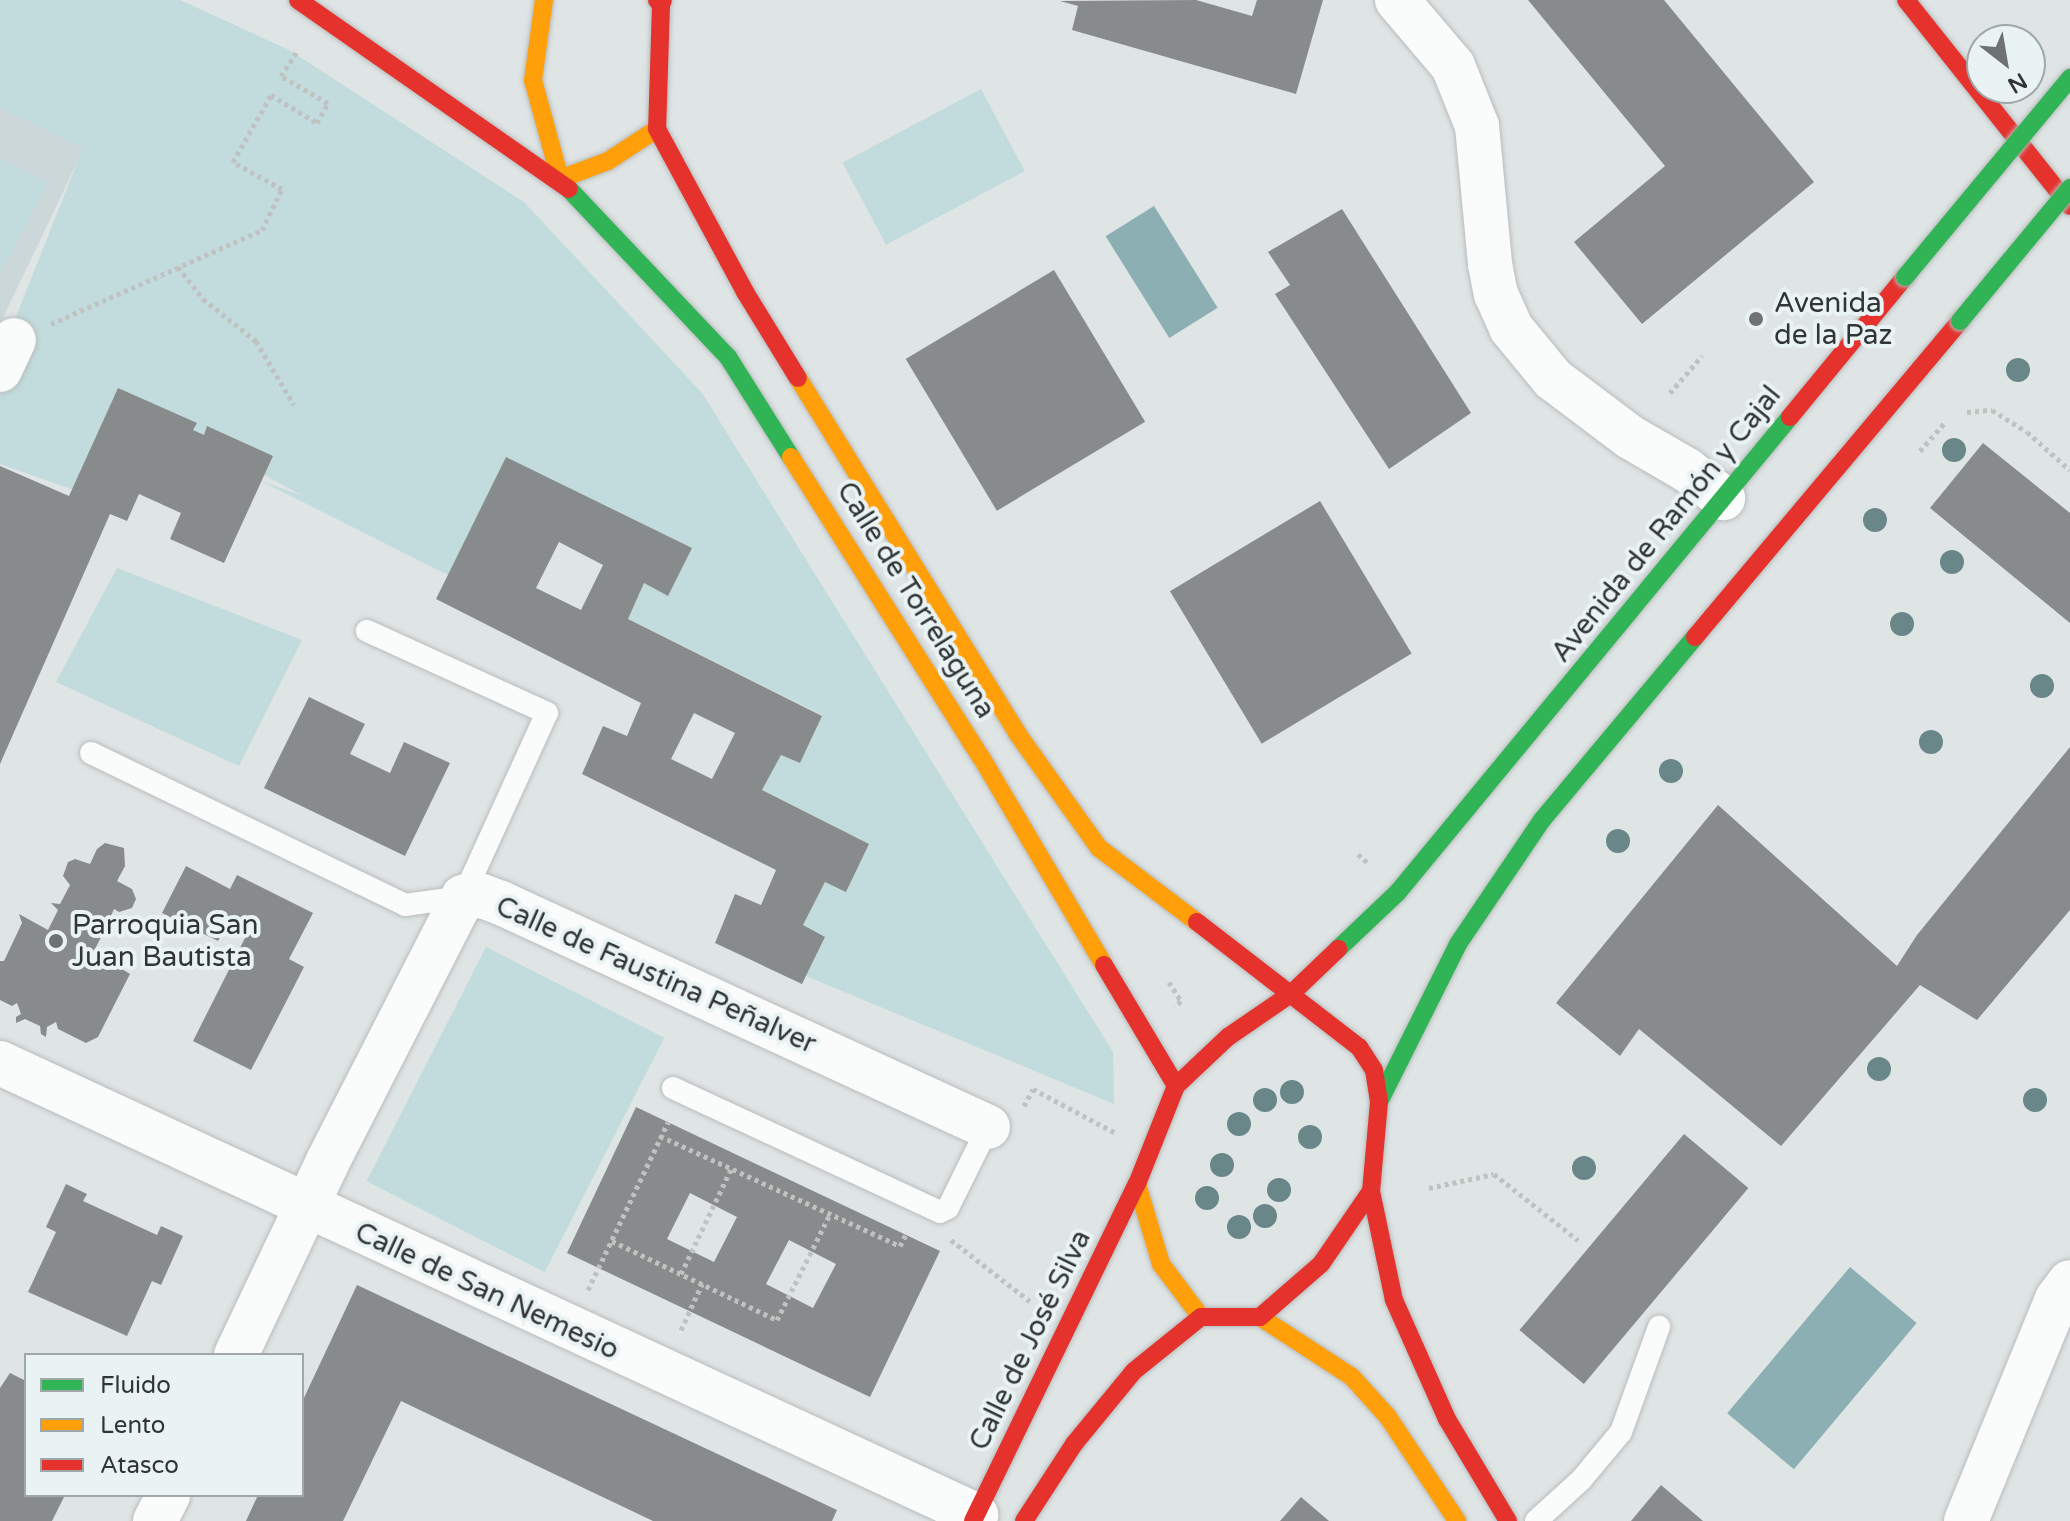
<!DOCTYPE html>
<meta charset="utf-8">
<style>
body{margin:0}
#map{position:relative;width:2070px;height:1521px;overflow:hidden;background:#dfe4e5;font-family:"Varela Round",sans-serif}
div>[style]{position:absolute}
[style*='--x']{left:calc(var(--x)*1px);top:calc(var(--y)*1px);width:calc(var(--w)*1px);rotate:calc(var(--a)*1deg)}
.built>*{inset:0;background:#cbd7d8}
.green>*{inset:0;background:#c2dbdd;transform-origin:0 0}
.water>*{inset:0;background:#8bafb2;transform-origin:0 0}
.building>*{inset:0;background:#888b8b;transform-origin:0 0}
.path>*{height:5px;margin-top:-2.5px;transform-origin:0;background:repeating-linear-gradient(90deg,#c0c2c2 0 4px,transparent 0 8px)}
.roads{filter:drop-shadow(0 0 2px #b8bcbc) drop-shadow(0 0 2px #b8bcbc)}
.lane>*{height:22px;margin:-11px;padding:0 11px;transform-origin:11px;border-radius:11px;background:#fafbfb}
.street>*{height:44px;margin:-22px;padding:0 22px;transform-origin:22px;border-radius:22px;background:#fafbfb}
.fast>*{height:18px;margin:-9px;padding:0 9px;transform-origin:9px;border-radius:9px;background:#30b455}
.slow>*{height:18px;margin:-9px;padding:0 9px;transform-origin:9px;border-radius:9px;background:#ff9f0a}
.jam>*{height:18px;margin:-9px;padding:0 9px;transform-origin:9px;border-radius:9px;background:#e5322d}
.bridges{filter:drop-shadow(0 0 2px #b8bcbc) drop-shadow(0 0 2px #b8bcbc)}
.fast-bridge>*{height:18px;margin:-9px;padding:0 9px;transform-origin:9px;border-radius:9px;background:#30b455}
.trees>*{width:24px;height:24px;margin:-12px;border-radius:50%;background:#698689}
.dots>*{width:22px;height:22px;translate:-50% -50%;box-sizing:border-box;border:4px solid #eaf3f4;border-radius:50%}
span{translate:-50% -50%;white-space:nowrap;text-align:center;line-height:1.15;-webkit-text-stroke:8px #eaf3f4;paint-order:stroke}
.poi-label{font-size:28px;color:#313535}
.left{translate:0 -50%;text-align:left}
.street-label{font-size:28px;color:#313535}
.legend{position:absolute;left:24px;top:1353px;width:280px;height:144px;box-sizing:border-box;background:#eaf3f4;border:2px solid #a0a7a8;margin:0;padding:10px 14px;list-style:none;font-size:24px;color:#313535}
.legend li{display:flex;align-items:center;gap:16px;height:40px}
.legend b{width:40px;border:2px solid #a0a7a8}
.north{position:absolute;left:1966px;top:24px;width:80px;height:80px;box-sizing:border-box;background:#eaf3f4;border:2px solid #a0a7a8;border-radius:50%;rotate:149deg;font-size:22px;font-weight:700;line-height:32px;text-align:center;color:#313535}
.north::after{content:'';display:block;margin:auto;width:28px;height:36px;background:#6e7273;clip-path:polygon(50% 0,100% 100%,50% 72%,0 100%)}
</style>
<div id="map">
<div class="built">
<div style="clip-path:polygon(0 108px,84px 148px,0 324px)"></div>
</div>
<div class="green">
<div style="clip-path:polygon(0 0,180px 0,289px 50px,524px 202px,702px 393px,1113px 1052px,1114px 1104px,806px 976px,825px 938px,803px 925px,825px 882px,847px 891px,869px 844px,762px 790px,781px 755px,800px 763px,822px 715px,628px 619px,644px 583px,668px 596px,691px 548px,506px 457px,448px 575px,261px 481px,303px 496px,115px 394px,74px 490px,0 464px,0 357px,83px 148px,0 108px)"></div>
<div style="left:981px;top:89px;width:93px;height:157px;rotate:62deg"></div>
<div style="clip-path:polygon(0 158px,48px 182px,0 275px)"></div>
<div style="clip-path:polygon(117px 568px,302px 640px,239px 766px,56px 682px)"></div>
<div style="left:486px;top:947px;width:200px;height:263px;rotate:27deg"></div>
</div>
<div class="water">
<div style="left:1154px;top:206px;width:120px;height:57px;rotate:58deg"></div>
<div style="left:1850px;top:1267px;width:87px;height:191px;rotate:40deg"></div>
</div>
<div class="building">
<div style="clip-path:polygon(1196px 0,1252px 16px,1257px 0,1323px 0,1296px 94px,1072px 30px,1078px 6px,1060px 1px)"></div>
<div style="clip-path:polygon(1528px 0,1664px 0,1814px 182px,1642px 324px,1574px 242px,1665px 166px)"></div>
<div style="clip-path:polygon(1342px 209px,1471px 413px,1389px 469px,1275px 294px,1290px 285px,1268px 252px)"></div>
<div style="left:1054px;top:270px;width:177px;height:173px;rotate:59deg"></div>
<div style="clip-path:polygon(118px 388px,197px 423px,193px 430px,204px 435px,207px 426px,273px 456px,224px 563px,170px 539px,181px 513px,139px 494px,127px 521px,110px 514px,0 764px,0 466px,69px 496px)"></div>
<div style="clip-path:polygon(1983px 443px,2070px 513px,2070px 623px,1930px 508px)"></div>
<div style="clip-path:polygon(evenodd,506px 457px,692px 548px,668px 596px,644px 583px,628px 619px,822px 716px,800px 763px,781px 755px,762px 790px,869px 844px,846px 892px,825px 882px,803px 925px,825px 937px,802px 984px,715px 943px,735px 894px,761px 905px,776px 870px,582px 774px,603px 726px,627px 736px,641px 703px,436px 599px,506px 457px,559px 542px,603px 565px,581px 610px,536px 588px,559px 542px,506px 457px,694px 713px,735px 733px,712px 779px,671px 759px,694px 713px)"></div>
<div style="left:1320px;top:501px;width:178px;height:175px;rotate:59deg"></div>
<div style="clip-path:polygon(309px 697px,365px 724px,350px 754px,390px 773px,404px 742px,450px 763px,405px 856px,264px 788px)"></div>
<div style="clip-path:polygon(2070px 747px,2070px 910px,1977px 1020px,1920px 985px,1781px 1146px,1639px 1029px,1620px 1056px,1556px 1003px,1718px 805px,1897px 966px,1917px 935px)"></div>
<div style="clip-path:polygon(105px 843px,124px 848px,125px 866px,117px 881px,132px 889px,136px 899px,132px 908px,119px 912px,114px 909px,107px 925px,114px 931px,109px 934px,104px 931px,96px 947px,98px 954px,130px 974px,98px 1037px,86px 1043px,58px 1029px,56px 1022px,47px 1027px,46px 1037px,41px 1034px,40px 1026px,25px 1019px,16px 1023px,16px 1017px,21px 1014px,17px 1003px,12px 1006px,0 1000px,0 961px,4px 961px,22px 923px,19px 914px,48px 930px,58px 910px,51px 903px,60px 904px,70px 885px,63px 876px,68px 862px,75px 859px,90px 864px,97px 849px)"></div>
<div style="clip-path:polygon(186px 866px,230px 889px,237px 875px,313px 913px,289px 959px,304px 967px,251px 1070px,193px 1041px,245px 938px,225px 928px,218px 941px,162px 913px)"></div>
<div style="clip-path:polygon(evenodd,636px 1107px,940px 1251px,870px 1397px,567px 1253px,636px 1107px,690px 1193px,737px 1217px,714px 1262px,667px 1239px,690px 1193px,636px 1107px,789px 1240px,836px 1264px,813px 1308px,766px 1284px,789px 1240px)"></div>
<div style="left:1684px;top:1134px;width:84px;height:256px;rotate:40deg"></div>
<div style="clip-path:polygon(66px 1184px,87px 1194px,83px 1201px,157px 1235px,161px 1226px,183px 1236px,161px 1285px,152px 1281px,127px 1336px,28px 1292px,56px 1232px,46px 1227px)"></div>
<div style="clip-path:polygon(357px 1285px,837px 1510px,832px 1521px,653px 1521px,401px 1401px,343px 1521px,246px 1521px,258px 1495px,302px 1495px,302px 1402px)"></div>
<div style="clip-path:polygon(10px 1373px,26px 1381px,26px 1495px,65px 1495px,52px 1521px,0 1521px,0 1388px)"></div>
<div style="clip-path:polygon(1661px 1485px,1703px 1521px,1631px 1521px)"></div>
<div style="clip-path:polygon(1301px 1497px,1329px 1521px,1280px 1521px)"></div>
</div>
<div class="path">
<div style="--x:178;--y:267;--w:41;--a:52"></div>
<div style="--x:203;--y:299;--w:68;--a:38.4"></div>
<div style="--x:256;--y:341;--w:74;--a:59.3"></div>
<div style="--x:51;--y:324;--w:231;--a:-24"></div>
<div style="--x:262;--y:230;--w:46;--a:-64"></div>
<div style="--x:282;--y:189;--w:56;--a:-151.1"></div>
<div style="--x:233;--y:162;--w:77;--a:-60.4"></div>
<div style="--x:271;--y:95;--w:54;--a:31.3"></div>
<div style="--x:317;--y:123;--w:23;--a:-61"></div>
<div style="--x:328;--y:103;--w:54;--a:-150.1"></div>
<div style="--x:281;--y:76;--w:30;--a:-57"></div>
<div style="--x:1670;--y:393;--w:49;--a:-49.1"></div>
<div style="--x:1967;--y:412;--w:25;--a:-5"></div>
<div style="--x:1992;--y:410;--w:41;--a:32.2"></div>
<div style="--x:2027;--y:432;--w:57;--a:41.5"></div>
<div style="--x:1920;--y:451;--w:40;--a:-49"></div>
<div style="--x:1358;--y:854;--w:15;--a:42"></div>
<div style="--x:1169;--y:982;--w:22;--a:58"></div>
<div style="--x:1181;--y:1001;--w:8;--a:140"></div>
<div style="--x:1024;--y:1106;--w:19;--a:-62"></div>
<div style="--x:1033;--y:1089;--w:92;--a:28"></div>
<div style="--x:660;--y:1136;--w:264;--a:24.6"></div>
<div style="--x:900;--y:1246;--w:16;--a:-63"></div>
<div style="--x:1429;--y:1188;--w:66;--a:-12.2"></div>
<div style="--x:1494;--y:1174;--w:107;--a:38.2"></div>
<div style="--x:951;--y:1240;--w:101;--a:37.8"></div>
<div style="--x:612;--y:1241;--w:183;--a:25.6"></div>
<div style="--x:777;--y:1320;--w:119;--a:-63.4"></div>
<div style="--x:681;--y:1274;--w:116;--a:-64.5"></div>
<div style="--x:588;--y:1290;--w:186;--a:-64.5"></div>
<div style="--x:681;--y:1330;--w:51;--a:-65.5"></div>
</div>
<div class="roads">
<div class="lane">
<div style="--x:91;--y:753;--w:349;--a:25.8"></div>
<div style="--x:405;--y:905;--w:59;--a:-7.9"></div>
<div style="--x:463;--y:897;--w:202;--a:-65.5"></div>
<div style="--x:547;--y:713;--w:198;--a:-155.5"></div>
<div style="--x:673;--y:1088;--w:294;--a:24.9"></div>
<div style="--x:940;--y:1212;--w:9;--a:-27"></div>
<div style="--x:948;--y:1208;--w:90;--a:-63.7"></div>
<div style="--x:1536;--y:1521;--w:61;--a:-42.3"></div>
<div style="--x:1581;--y:1480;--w:62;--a:-50.2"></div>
<div style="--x:1621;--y:1432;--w:112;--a:-70.1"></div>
</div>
<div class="street">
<div style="--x:1397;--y:0;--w:87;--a:49.7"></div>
<div style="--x:1453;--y:66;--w:65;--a:68.2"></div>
<div style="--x:1477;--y:126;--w:139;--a:84.6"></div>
<div style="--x:1490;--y:264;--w:31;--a:79"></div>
<div style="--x:1496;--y:294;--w:37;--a:66"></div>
<div style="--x:1511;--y:328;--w:66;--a:50.5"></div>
<div style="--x:1553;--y:379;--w:96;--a:37"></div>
<div style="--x:1630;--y:437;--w:66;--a:30.1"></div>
<div style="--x:1687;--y:470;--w:46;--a:37.9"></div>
<div style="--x:0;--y:370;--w:33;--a:-65"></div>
<div style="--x:0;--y:1063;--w:1076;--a:24.85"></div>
<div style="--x:236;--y:1355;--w:215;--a:-64.6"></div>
<div style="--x:328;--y:1161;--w:297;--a:-62.9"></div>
<div style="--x:463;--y:897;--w:19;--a:-3"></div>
<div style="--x:482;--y:896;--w:20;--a:20"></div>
<div style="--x:501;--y:903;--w:536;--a:24.7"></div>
<div style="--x:155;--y:1521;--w:29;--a:-63"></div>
<div style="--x:1966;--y:1521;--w:240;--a:-67.7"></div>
<div style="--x:2057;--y:1299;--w:21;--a:-53"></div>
</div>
<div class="fast">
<div style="--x:569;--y:189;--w:231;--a:46.6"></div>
<div style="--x:728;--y:357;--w:118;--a:57.8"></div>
<div style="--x:1338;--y:949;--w:83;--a:-43.5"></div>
<div style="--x:1398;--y:892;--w:616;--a:-50.47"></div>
<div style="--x:1379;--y:1102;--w:177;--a:-63.4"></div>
<div style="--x:1458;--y:944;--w:150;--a:-55.9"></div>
<div style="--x:1542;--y:820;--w:239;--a:-50.1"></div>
</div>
<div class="slow">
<div style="--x:544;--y:0;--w:81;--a:97.8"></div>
<div style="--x:533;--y:80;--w:103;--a:74.7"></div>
<div style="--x:560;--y:179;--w:51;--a:-20.6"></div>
<div style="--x:608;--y:161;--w:59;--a:-33.1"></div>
<div style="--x:798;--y:378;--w:417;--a:58.3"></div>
<div style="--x:1017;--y:733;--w:141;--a:54.5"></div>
<div style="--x:1099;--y:848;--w:123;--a:37.1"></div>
<div style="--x:791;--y:457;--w:355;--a:57.7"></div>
<div style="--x:981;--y:757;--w:242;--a:59.4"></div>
<div style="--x:1137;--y:1184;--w:84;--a:73.3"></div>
<div style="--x:1161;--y:1264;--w:66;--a:53"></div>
<div style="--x:1260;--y:1317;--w:110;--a:33.1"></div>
<div style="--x:1352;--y:1377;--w:54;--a:48"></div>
<div style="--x:1388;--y:1417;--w:125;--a:56.4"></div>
</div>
<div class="jam">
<div style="--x:298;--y:0;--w:330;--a:34.9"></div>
<div style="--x:657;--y:0;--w:6;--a:51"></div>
<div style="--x:661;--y:5;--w:124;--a:91.8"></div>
<div style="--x:657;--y:129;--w:185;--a:61.6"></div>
<div style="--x:745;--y:292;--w:101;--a:58.4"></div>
<div style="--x:1906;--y:0;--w:263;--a:51.5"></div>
<div style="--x:661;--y:5;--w:5;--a:-68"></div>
<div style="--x:1790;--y:417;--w:181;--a:-50.6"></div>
<div style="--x:1695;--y:637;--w:412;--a:-50"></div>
<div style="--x:1197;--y:922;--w:205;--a:37.7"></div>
<div style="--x:1359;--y:1047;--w:27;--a:57"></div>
<div style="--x:1374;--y:1070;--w:32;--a:81"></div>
<div style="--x:1379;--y:1102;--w:89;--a:95.1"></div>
<div style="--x:1371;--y:1191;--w:88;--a:124.4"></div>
<div style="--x:1321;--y:1264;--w:81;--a:139"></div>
<div style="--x:1260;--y:1317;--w:59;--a:180"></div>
<div style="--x:1104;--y:965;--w:141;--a:59.2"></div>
<div style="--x:1371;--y:1191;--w:111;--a:78.1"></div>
<div style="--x:1394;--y:1300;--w:130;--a:66"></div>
<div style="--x:1447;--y:1419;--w:119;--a:59.1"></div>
<div style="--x:973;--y:1521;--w:375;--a:-64.1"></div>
<div style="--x:1137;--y:1184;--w:105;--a:-68.3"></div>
<div style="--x:1176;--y:1086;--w:71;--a:-43.3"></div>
<div style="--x:1228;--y:1037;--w:78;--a:-34.5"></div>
<div style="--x:1292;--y:993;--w:64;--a:-43.7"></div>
<div style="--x:1024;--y:1521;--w:92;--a:-57"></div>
<div style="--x:1074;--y:1444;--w:94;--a:-50.6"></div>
<div style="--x:1134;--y:1371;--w:86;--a:-38.9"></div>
</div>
</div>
<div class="bridges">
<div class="fast-bridge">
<div style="--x:1905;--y:277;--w:259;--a:-50.3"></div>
<div style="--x:1960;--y:321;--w:173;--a:-50.4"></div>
</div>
</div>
<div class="trees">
<div style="left:2018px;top:370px"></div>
<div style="left:1954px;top:450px"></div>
<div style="left:1875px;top:520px"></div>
<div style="left:1952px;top:562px"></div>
<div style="left:1902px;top:624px"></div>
<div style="left:2042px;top:686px"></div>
<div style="left:1931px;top:742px"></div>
<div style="left:1671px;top:771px"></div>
<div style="left:1618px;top:841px"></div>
<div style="left:1879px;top:1069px"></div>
<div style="left:1292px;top:1092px"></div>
<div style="left:1265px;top:1100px"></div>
<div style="left:2035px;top:1100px"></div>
<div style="left:1239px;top:1124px"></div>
<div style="left:1310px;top:1137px"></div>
<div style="left:1222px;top:1165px"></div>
<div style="left:1584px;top:1168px"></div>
<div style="left:1279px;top:1190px"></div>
<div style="left:1207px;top:1198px"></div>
<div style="left:1265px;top:1216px"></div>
<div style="left:1239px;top:1227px"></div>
</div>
<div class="dots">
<div style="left:1756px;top:319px;background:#6e7273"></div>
<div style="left:56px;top:941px;background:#6e7273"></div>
</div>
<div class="poi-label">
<span class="left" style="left:1774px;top:319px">Avenida<br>de la Paz</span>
<span class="left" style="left:72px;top:941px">Parroquia San<br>Juan Bautista</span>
</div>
<div class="street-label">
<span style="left:1666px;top:524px;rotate:-51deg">Avenida de Ramón y Cajal</span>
<span style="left:916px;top:600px;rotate:58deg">Calle de Torrelaguna</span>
<span style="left:656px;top:975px;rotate:24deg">Calle de Faustina Peñalver</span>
<span style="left:487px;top:1291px;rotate:25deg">Calle de San Nemesio</span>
<span style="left:1030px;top:1340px;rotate:-64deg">Calle de José Silva</span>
</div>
<ul class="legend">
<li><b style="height:10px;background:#30b455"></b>Fluido</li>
<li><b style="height:10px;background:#ff9f0a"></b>Lento</li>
<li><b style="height:10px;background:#e5322d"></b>Atasco</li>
</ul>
<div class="north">N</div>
</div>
